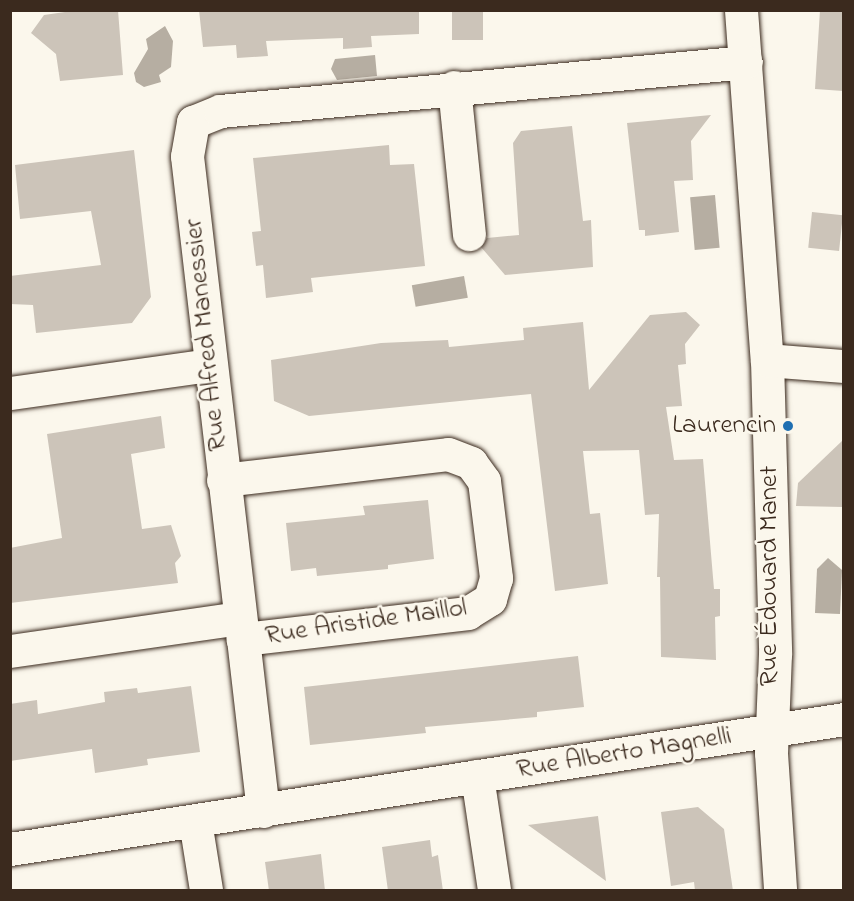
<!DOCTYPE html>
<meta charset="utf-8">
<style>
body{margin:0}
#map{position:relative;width:854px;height:901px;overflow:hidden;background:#fbf7ec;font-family:"Indie Flower",sans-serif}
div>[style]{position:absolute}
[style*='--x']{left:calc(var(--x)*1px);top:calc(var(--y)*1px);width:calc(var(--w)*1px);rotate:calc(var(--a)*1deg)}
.water>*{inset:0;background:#b6aea2;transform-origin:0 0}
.building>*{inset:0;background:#ccc4b9;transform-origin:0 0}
.roads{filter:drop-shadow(0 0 2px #3b2a1e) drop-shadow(0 0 2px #3b2a1e)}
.street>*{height:33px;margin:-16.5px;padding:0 16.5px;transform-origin:16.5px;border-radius:16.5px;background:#fbf7ec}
.dots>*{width:16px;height:16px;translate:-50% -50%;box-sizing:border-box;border:3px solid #fbf7ec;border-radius:50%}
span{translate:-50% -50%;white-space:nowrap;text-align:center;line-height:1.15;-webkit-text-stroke:5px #fbf7ec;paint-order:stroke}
.street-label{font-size:27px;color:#3b2a1e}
.poi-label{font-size:27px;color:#3b2a1e}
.right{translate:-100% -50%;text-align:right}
.frame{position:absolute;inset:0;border:12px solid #3b2a1e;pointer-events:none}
</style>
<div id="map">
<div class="water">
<div style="clip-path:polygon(165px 26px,173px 41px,171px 67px,159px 75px,161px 82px,144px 87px,136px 82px,134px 73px,148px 49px,146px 39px)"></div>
<div style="clip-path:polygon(375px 55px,377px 76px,337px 80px,331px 69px,335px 59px)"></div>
<div style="left:715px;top:195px;width:53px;height:25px;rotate:85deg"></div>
<div style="left:464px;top:276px;width:22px;height:53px;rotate:80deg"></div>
<div style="clip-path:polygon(828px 558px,842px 570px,840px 614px,815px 613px,817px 569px)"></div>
</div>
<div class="building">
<div style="clip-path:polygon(79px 10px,118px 10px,123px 75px,60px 81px,56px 54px,31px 33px,44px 15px)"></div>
<div style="clip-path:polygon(199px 10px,419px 10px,419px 34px,371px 36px,372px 47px,343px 49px,343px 38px,266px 41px,268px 56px,237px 58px,236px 45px,203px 47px)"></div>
<div style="left:452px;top:10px;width:31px;height:30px"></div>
<div style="clip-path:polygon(820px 10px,843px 10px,843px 91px,815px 89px)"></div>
<div style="clip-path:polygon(711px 115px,691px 141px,693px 180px,674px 181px,679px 232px,645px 236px,645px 230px,639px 230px,627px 123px)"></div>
<div style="clip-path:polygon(572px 126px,583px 221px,591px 220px,593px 267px,505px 275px,481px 247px,487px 238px,519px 235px,513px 143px,521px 131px)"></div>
<div style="clip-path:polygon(389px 145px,390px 165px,414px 164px,425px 266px,311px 278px,313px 292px,266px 298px,263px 265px,256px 266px,252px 232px,261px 231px,253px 158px)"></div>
<div style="clip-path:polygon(134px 150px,151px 297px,132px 323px,36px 333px,33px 305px,10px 304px,10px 276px,101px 265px,91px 211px,20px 219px,15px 165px)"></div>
<div style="left:812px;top:212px;width:31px;height:36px;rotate:6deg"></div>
<div style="clip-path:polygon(686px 312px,700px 325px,685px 344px,686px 364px,678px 365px,682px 406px,666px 407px,674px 460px,703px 459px,714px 589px,720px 589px,720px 616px,715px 617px,716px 660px,661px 657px,660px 577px,657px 577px,659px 514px,645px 515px,639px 450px,583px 451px,590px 514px,600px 513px,608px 584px,555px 591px,531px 394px,309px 416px,274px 401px,271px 360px,381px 343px,448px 340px,449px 347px,524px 340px,523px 328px,583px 322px,589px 390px,650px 315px)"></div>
<div style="clip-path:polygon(161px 416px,165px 448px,131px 454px,142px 529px,171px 525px,181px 556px,175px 563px,178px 583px,10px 603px,10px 548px,62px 538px,47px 434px)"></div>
<div style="clip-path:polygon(843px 440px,843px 507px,796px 506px,798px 483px)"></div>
<div style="clip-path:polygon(428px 500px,434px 559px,388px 565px,388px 569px,317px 576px,316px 568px,291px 571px,286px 523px,365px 515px,363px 506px)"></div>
<div style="clip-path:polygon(578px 656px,584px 707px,537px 712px,537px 717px,425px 727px,426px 733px,310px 745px,304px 687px)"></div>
<div style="clip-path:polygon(191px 686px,200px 752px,147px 759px,148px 765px,95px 773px,92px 749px,10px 761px,10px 704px,37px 700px,38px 714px,105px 702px,104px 692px,137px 688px,138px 693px)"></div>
<div style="clip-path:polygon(698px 807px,724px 829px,733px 891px,695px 891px,694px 882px,671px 886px,661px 812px)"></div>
<div style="clip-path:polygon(598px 816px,606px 881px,528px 825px)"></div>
<div style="clip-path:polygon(430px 840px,432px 857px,438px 855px,443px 891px,388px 891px,382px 847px)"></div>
<div style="clip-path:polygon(321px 854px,325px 891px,269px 891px,265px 862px)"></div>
</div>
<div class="roads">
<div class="street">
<div style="--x:741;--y:10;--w:351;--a:85.8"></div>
<div style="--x:767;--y:360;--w:294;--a:88.4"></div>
<div style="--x:775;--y:654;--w:99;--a:92.3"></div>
<div style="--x:771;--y:753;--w:137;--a:86.2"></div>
<div style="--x:454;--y:87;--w:148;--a:84.2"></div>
<div style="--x:767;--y:360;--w:77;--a:4.5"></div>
<div style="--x:10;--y:393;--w:201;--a:-8"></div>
<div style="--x:223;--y:480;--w:226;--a:-6.6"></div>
<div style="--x:448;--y:454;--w:25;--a:21"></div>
<div style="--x:471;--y:463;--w:22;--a:54"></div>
<div style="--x:484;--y:481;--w:98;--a:82.9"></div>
<div style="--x:496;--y:578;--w:22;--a:106"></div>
<div style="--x:490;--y:599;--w:26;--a:148"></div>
<div style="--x:468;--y:613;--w:227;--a:173.4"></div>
<div style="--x:10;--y:651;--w:231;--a:-8.2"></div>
<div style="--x:477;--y:776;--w:115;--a:81.5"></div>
<div style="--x:263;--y:811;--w:659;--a:-96.62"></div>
<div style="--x:187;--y:156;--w:35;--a:-80"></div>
<div style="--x:193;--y:122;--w:29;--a:-22"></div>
<div style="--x:220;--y:111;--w:528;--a:-5.32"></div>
<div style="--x:195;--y:821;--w:70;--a:80.9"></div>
<div style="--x:10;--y:849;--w:844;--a:-8.86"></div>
</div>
</div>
<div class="dots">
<div style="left:788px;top:426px;background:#1f6fb2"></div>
</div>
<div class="street-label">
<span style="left:206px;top:335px;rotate:-96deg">Rue Alfred Manessier</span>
<span style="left:770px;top:576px;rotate:-90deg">Rue Édouard Manet</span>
<span style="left:366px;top:622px;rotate:-8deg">Rue Aristide Maillol</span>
<span style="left:624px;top:753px;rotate:-9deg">Rue Alberto Magnelli</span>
</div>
<div class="poi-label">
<span class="right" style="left:776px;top:426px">Laurencin</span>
</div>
<div class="frame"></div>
</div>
